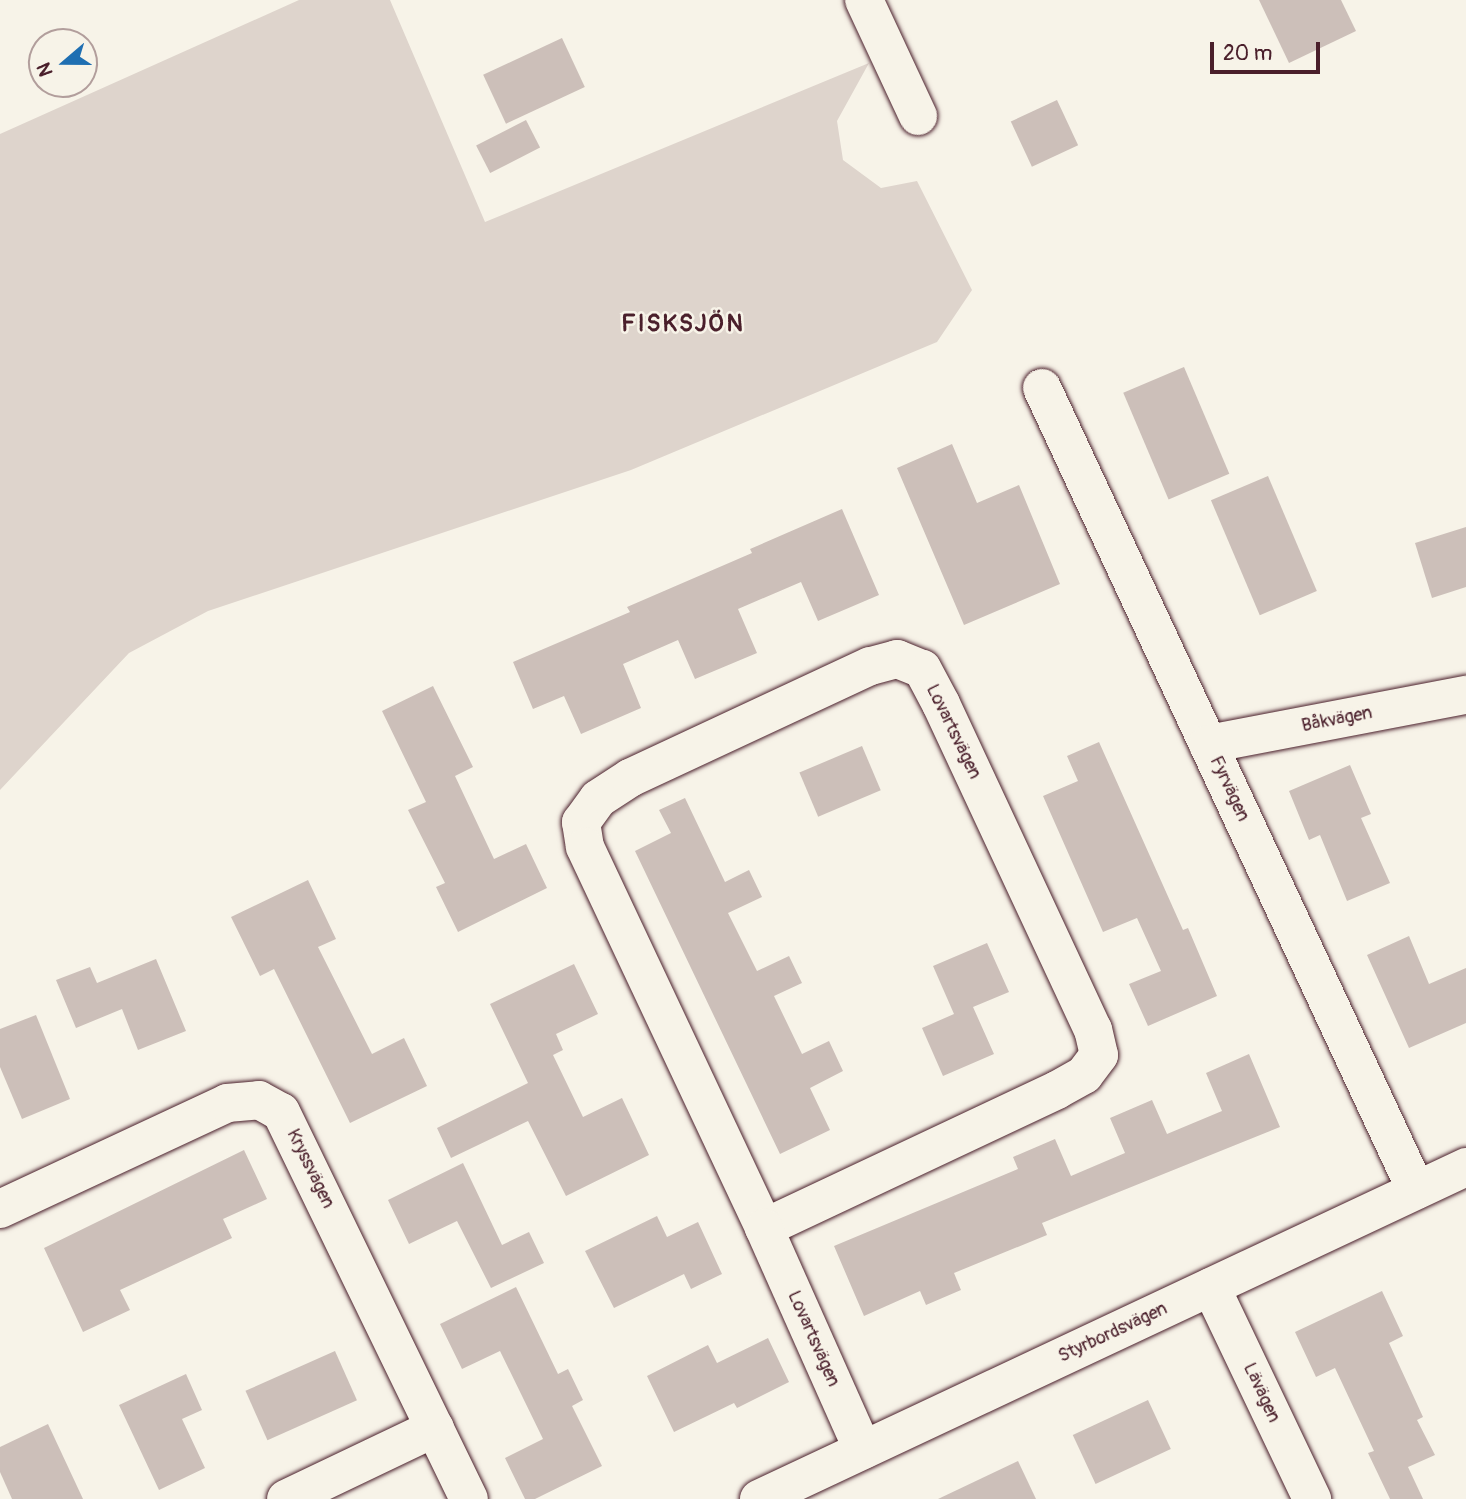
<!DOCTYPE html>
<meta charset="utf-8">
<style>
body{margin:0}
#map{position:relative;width:1466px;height:1499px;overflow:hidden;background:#f7f3e8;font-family:Pangolin,sans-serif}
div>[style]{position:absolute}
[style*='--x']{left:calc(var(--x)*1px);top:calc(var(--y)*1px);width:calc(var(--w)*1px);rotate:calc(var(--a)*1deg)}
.green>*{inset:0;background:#ded4cc}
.building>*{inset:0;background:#ccbfb9;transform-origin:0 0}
.roads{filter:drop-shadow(0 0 2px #4a1f2b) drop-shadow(0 0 2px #4a1f2b)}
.minor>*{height:38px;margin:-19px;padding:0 19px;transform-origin:19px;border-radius:19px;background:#f7f3e8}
span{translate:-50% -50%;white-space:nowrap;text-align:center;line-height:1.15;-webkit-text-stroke:5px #f7f3e8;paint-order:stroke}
.street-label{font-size:18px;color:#4a1f2b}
.district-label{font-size:24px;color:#4a1f2b;font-weight:700;letter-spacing:2px}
.north{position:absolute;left:28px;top:28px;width:70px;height:70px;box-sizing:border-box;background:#f7f3e8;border:2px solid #b29e9c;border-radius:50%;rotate:250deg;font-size:19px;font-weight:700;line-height:28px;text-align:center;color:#4a1f2b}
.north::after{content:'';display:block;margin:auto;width:24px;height:32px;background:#1f6fb2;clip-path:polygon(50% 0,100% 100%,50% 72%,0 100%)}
.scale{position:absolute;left:1210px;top:42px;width:110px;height:32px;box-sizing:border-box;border:4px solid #4a1f2b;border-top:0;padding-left:9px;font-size:21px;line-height:24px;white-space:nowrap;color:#4a1f2b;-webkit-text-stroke:5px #f7f3e8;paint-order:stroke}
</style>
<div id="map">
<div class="green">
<div style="clip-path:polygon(299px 0,390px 0,485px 222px,869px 63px,837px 121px,843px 160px,881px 188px,917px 181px,972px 290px,937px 342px,631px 470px,208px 611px,129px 653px,0 790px,0 134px)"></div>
</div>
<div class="building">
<div style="clip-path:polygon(1259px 0,1341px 0,1356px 31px,1289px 63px)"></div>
<div style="left:562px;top:38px;width:54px;height:87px;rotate:65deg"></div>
<div style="left:1057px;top:100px;width:50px;height:51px;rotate:65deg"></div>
<div style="left:526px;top:120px;width:31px;height:56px;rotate:63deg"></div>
<div style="left:1184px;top:367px;width:116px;height:66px;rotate:67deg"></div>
<div style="clip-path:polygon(952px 444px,977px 503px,1019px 485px,1060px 584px,964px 625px,897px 468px)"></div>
<div style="left:1268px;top:476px;width:125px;height:62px;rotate:67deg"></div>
<div style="clip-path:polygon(842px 509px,879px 595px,818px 621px,801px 582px,738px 609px,757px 653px,695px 679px,678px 640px,623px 664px,641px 708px,581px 734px,564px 696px,533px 709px,513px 662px,630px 612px,627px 607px,752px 553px,750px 549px)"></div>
<div style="clip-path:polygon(1466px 527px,1466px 587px,1432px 598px,1415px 543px)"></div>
<div style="clip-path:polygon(433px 686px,473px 767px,455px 776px,494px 859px,526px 844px,547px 888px,458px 932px,436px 887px,445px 883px,408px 810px,426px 802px,382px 711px)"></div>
<div style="clip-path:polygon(1099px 742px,1183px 930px,1188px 928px,1217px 996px,1148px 1026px,1129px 984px,1161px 971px,1137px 918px,1103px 932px,1043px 796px,1078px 781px,1067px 756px)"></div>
<div style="left:862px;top:746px;width:48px;height:68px;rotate:67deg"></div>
<div style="clip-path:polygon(1350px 765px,1371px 814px,1361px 818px,1390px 883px,1347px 901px,1320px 835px,1309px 840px,1289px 791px)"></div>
<div style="clip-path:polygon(685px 798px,725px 882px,749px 870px,762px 897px,728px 913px,757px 971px,789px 956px,802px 983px,774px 996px,802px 1054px,829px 1041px,843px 1071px,810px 1088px,830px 1130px,780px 1154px,635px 851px,671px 833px,659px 810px)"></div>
<div style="clip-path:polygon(308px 880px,336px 939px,318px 947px,372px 1054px,404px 1038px,427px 1086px,350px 1123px,274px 969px,260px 976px,231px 917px)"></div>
<div style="clip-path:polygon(1409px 936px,1429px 984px,1466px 968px,1466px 1023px,1409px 1048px,1367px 955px)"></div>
<div style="clip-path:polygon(987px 943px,1009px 992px,973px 1007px,994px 1054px,943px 1076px,922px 1028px,954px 1014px,933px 966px)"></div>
<div style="clip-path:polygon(156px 959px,186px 1031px,138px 1050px,122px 1009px,76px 1028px,56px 980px,90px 967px,97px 983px)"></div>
<div style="clip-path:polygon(574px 964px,598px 1014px,556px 1034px,563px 1050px,553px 1055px,583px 1117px,622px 1098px,649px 1155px,566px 1196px,528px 1121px,451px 1158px,437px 1128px,528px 1083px,490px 1004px)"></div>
<div style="clip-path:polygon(36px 1015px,70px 1099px,22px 1119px,0 1067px,0 1029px)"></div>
<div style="clip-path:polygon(1249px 1054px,1280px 1127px,1042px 1223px,1047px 1235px,954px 1273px,961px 1290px,926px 1305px,920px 1291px,864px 1316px,834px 1246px,1018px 1169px,1013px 1157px,1055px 1139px,1071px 1176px,1125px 1153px,1110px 1118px,1152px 1100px,1167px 1134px,1222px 1111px,1206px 1073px)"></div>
<div style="clip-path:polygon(244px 1150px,267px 1199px,223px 1219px,232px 1238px,120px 1290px,130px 1310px,83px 1332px,44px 1248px)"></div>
<div style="clip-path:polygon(463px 1163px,502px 1245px,529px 1232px,544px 1263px,491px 1288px,457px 1221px,409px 1244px,388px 1200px)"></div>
<div style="clip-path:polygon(657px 1216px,667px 1237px,698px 1222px,722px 1274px,691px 1289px,684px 1274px,614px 1308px,585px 1251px)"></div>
<div style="clip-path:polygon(516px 1287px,558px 1374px,568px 1369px,583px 1400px,572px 1406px,602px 1466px,535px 1499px,525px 1499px,505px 1458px,543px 1439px,500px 1351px,462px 1369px,440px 1324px)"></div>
<div style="clip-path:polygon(1382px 1291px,1403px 1336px,1389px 1343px,1423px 1417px,1417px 1420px,1435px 1455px,1408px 1467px,1423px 1499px,1390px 1499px,1368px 1453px,1374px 1451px,1335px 1368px,1316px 1377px,1295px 1332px)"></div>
<div style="clip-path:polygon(768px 1338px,789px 1382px,737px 1408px,734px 1403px,674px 1432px,647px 1376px,708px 1345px,717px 1363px)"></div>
<div style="left:335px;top:1351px;width:54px;height:98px;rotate:66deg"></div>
<div style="clip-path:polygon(186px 1374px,202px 1410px,182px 1419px,205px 1468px,159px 1490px,119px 1405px)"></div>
<div style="left:1148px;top:1400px;width:54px;height:83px;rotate:65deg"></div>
<div style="clip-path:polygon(48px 1424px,83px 1499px,12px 1499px,0 1472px,0 1447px)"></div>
<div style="clip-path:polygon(1018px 1461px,1036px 1499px,938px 1499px)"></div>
</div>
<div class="roads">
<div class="minor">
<div style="--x:864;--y:0;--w:128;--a:65"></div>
<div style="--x:1042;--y:388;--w:885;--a:65"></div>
<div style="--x:1208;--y:744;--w:263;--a:-10.8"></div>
<div style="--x:0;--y:1209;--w:251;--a:-25"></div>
<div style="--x:227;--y:1103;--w:32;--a:-5"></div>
<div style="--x:259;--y:1100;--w:25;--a:29"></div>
<div style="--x:281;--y:1112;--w:430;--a:64.1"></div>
<div style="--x:764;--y:1228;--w:324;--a:-25.2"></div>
<div style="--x:1057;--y:1090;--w:31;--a:-29"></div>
<div style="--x:1084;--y:1075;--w:25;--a:-53"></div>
<div style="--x:1099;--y:1055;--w:26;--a:-103"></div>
<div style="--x:1093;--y:1030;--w:360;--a:-115"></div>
<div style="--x:941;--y:704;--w:40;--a:-118"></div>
<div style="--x:922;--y:669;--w:27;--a:-158"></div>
<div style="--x:897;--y:659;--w:28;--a:165"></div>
<div style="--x:870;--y:666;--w:265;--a:155"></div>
<div style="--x:630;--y:778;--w:38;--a:147"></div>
<div style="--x:598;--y:799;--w:29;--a:126"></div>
<div style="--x:581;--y:822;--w:25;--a:81"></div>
<div style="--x:585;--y:847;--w:421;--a:64.8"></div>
<div style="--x:764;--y:1228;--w:243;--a:66"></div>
<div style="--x:1211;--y:1287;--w:235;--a:64.5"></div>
<div style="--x:286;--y:1499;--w:165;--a:-25.5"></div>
<div style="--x:759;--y:1499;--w:781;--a:-25.15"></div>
</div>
</div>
<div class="street-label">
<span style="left:1337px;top:720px;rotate:-11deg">Båkvägen</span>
<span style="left:953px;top:732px;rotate:64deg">Lovartsvägen</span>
<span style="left:1229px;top:789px;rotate:65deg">Fyrvägen</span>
<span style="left:310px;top:1169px;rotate:64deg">Kryssvägen</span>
<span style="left:1113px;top:1333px;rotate:-25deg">Styrbordsvägen</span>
<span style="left:813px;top:1339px;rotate:66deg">Lovartsvägen</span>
<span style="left:1261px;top:1393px;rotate:65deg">Lävägen</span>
</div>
<div class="district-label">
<span style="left:683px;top:324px">FISKSJÖN</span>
</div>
<div class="north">N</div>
<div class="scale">20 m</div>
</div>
